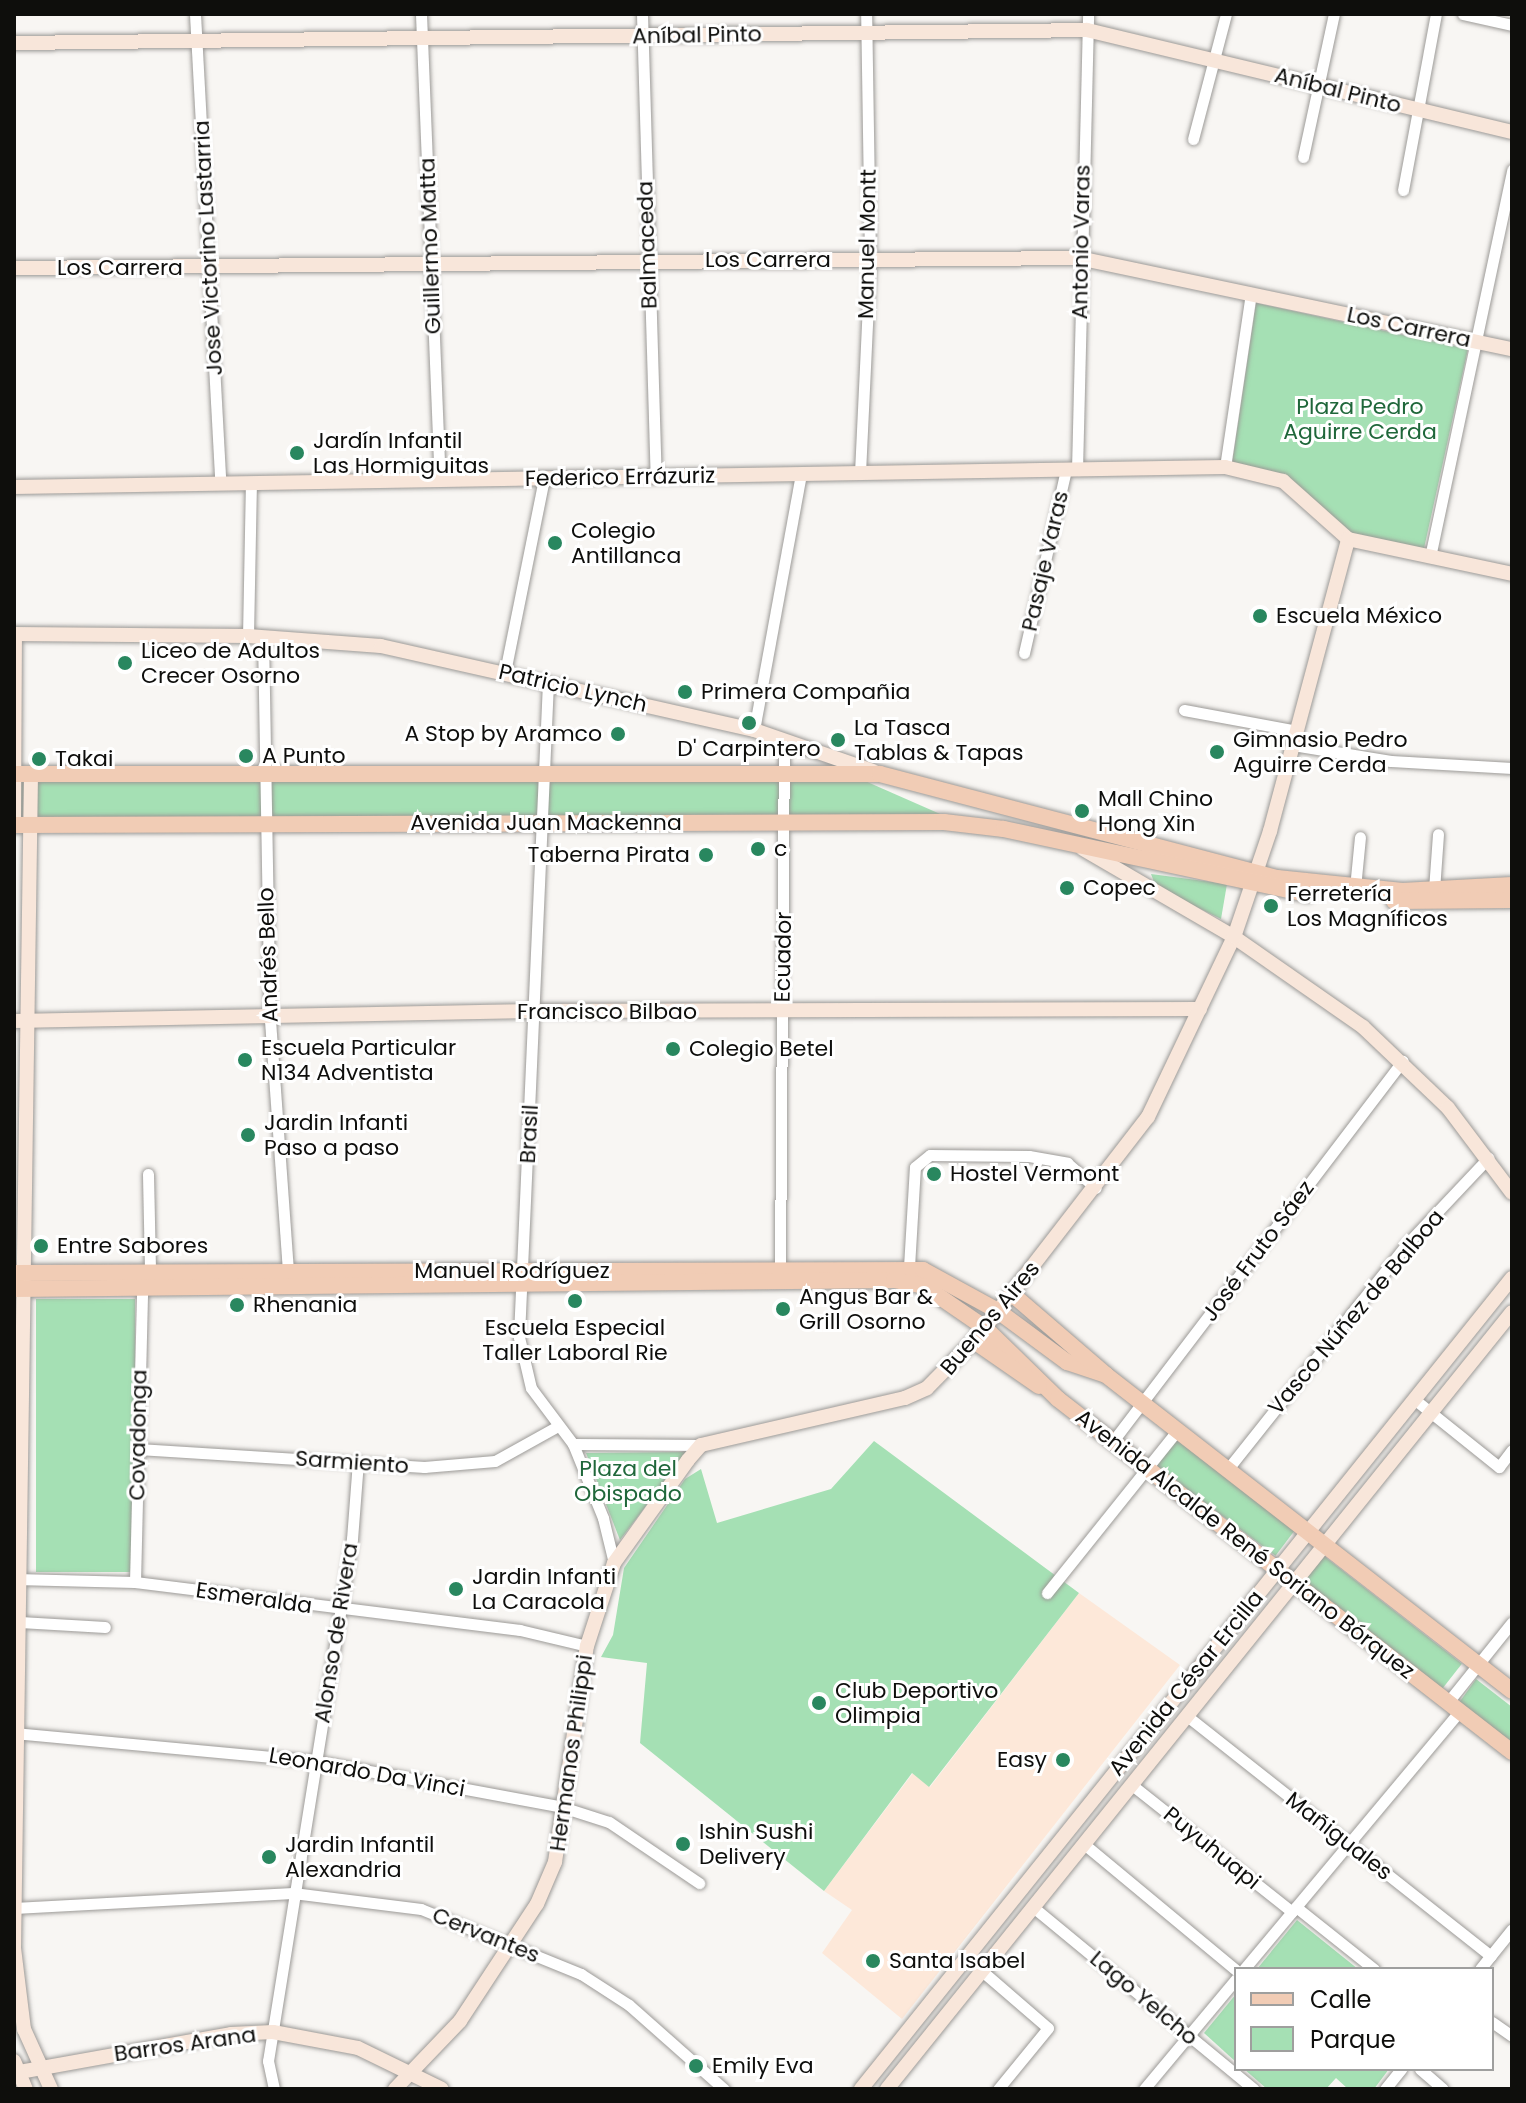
<!DOCTYPE html>
<meta charset="utf-8">
<style>
body{margin:0}
#map{position:relative;width:1526px;height:2103px;overflow:hidden;background:#f8f6f3;font-family:Poppins,sans-serif}
div>[style]{position:absolute}
[style*='--x']{left:calc(var(--x)*1px);top:calc(var(--y)*1px);width:calc(var(--w)*1px);rotate:calc(var(--a)*1deg)}
.commercial>*{inset:0;background:#fde8d9}
.green>*{inset:0;background:#a5e0b4;transform-origin:0 0}
.roads{filter:drop-shadow(0 0 2px #9c9a97) drop-shadow(0 0 2px #9c9a97)}
.street>*{height:11px;margin:-5.5px;padding:0 5.5px;transform-origin:5.5px;border-radius:5.5px;background:#fff}
.secondary>*{height:14px;margin:-7px;padding:0 7px;transform-origin:7px;border-radius:7px;background:#f8e6da}
.primary>*{height:16px;margin:-8px;padding:0 8px;transform-origin:8px;border-radius:8px;background:#f1ccb5}
.dots>*{width:22px;height:22px;translate:-50% -50%;box-sizing:border-box;border:4px solid #fff;border-radius:50%}
span{translate:-50% -50%;white-space:nowrap;text-align:center;line-height:1.15;-webkit-text-stroke:6px #fff;paint-order:stroke}
.street-label{font-size:22px;color:#0e0e0c}
.park-label{font-size:22px;color:#1f673a}
.poi-label{font-size:22px;color:#0e0e0c}
.left{translate:0 -50%;text-align:left}
.right{translate:-100% -50%;text-align:right}
.frame{position:absolute;inset:0;border:16px solid #0e0e0c;pointer-events:none}
.legend{position:absolute;left:1234px;top:1967px;width:260px;height:104px;box-sizing:border-box;background:#fff;border:2px solid #9f9f9e;margin:0;padding:10px 14px;list-style:none;font-size:24px;color:#0e0e0c}
.legend li{display:flex;align-items:center;gap:16px;height:40px}
.legend b{width:40px;border:2px solid #9f9f9e}
</style>
<div id="map">
<div class="commercial">
<div style="clip-path:polygon(1079px 1593px,1180px 1665px,902px 2019px,822px 1953px,852px 1910px,824px 1891px,913px 1773px,930px 1787px)"></div>
</div>
<div class="green">
<div style="clip-path:polygon(1256px 303px,1468px 349px,1423px 553px,1351px 536px,1285px 476px,1232px 464px)"></div>
<div style="clip-path:polygon(14px 777px,856px 777px,947px 817px,14px 820px)"></div>
<div style="clip-path:polygon(1151px 874px,1227px 884px,1221px 919px,1156px 887px)"></div>
<div style="left:36px;top:1299px;width:99px;height:273px"></div>
<div style="left:1174px;top:1438px;width:152px;height:33px;rotate:37deg"></div>
<div style="clip-path:polygon(874px 1441px,1079px 1593px,929px 1787px,912px 1773px,824px 1891px,640px 1743px,647px 1663px,601px 1657px,613px 1635px,624px 1568px,685px 1479px,701px 1469px,717px 1523px,831px 1489px)"></div>
<div style="clip-path:polygon(687px 1452px,620px 1540px,586px 1453px)"></div>
<div style="left:1324px;top:1556px;width:175px;height:36px;rotate:38deg"></div>
<div style="clip-path:polygon(1476px 1679px,1512px 1707px,1512px 1745px,1458px 1704px)"></div>
<div style="clip-path:polygon(1297px 1920px,1358px 1969px,1257px 1969px)"></div>
<div style="clip-path:polygon(1236px 1994px,1236px 2062px,1204px 2033px)"></div>
<div style="clip-path:polygon(1244px 2069px,1389px 2069px,1374px 2089px,1348px 2089px,1336px 2078px,1326px 2089px,1267px 2089px)"></div>
</div>
<div class="roads">
<div class="street">
<div style="--x:195;--y:14;--w:469;--a:86.9"></div>
<div style="--x:421;--y:14;--w:464;--a:87.7"></div>
<div style="--x:642;--y:14;--w:463;--a:88.3"></div>
<div style="--x:1463;--y:14;--w:50;--a:12.7"></div>
<div style="--x:1193;--y:139;--w:129;--a:-75.2"></div>
<div style="--x:1303;--y:157;--w:146;--a:-77.8"></div>
<div style="--x:1403;--y:190;--w:179;--a:-79.4"></div>
<div style="--x:1225;--y:467;--w:176;--a:-81.5"></div>
<div style="--x:1077;--y:470;--w:456;--a:-88.6"></div>
<div style="--x:860;--y:473;--w:214;--a:-87.3"></div>
<div style="--x:870;--y:259;--w:245;--a:-90.9"></div>
<div style="--x:1430;--y:557;--w:396;--a:-78"></div>
<div style="--x:248;--y:636;--w:153;--a:-88.9"></div>
<div style="--x:263;--y:636;--w:384;--a:89"></div>
<div style="--x:270;--y:1020;--w:253;--a:85.9"></div>
<div style="--x:1024;--y:653;--w:188;--a:-77.1"></div>
<div style="--x:505;--y:672;--w:198;--a:-78.6"></div>
<div style="--x:548;--y:682;--w:656;--a:92.54"></div>
<div style="--x:519;--y:1337;--w:52;--a:76.8"></div>
<div style="--x:531;--y:1388;--w:70;--a:53.1"></div>
<div style="--x:573;--y:1444;--w:80;--a:67.9"></div>
<div style="--x:603;--y:1518;--w:46;--a:76.3"></div>
<div style="--x:1184;--y:710;--w:115;--a:10.5"></div>
<div style="--x:754;--y:730;--w:260;--a:-79.6"></div>
<div style="--x:1293;--y:745;--w:99;--a:9.3"></div>
<div style="--x:1391;--y:761;--w:121;--a:3.3"></div>
<div style="--x:1355;--y:888;--w:51;--a:-84.4"></div>
<div style="--x:1434;--y:890;--w:56;--a:-85.9"></div>
<div style="--x:148;--y:1174;--w:99;--a:88.8"></div>
<div style="--x:909;--y:1267;--w:100;--a:-86.6"></div>
<div style="--x:915;--y:1167;--w:19;--a:-39"></div>
<div style="--x:930;--y:1155;--w:99;--a:0.6"></div>
<div style="--x:1029;--y:1156;--w:39;--a:10"></div>
<div style="--x:1067;--y:1163;--w:38;--a:41"></div>
<div style="--x:780;--y:1268;--w:527;--a:-89.57"></div>
<div style="--x:1414;--y:1399;--w:109;--a:38.7"></div>
<div style="--x:1499;--y:1467;--w:21;--a:-53"></div>
<div style="--x:1113;--y:1441;--w:478;--a:-52.7"></div>
<div style="--x:573;--y:1444;--w:128;--a:0.4"></div>
<div style="--x:138;--y:1449;--w:287;--a:3.6"></div>
<div style="--x:424;--y:1467;--w:71;--a:-4.8"></div>
<div style="--x:495;--y:1461;--w:70;--a:-29.1"></div>
<div style="--x:1227;--y:1470;--w:288;--a:-51.5"></div>
<div style="--x:1406;--y:1245;--w:120;--a:-46.7"></div>
<div style="--x:15;--y:1579;--w:120;--a:1.4"></div>
<div style="--x:135;--y:1582;--w:388;--a:7.1"></div>
<div style="--x:520;--y:1630;--w:69;--a:13.4"></div>
<div style="--x:135;--y:1582;--w:294;--a:-88.6"></div>
<div style="--x:1047;--y:1593;--w:208;--a:-51.3"></div>
<div style="--x:20;--y:1622;--w:85;--a:3.4"></div>
<div style="--x:1448;--y:1702;--w:102;--a:-51.3"></div>
<div style="--x:1187;--y:1716;--w:387;--a:38.3"></div>
<div style="--x:14;--y:1733;--w:302;--a:5.3"></div>
<div style="--x:315;--y:1761;--w:251;--a:10.5"></div>
<div style="--x:562;--y:1807;--w:49;--a:17.7"></div>
<div style="--x:609;--y:1822;--w:109;--a:34.1"></div>
<div style="--x:1132;--y:1785;--w:204;--a:38.4"></div>
<div style="--x:1084;--y:1844;--w:197;--a:39.7"></div>
<div style="--x:1033;--y:1907;--w:286;--a:39.5"></div>
<div style="--x:1296;--y:1907;--w:100;--a:38.5"></div>
<div style="--x:14;--y:1908;--w:279;--a:-3.1"></div>
<div style="--x:293;--y:1893;--w:129;--a:7.1"></div>
<div style="--x:421;--y:1909;--w:173;--a:22.1"></div>
<div style="--x:581;--y:1974;--w:57;--a:32.9"></div>
<div style="--x:629;--y:2005;--w:127;--a:41.5"></div>
<div style="--x:1244;--y:1969;--w:336;--a:-50.1"></div>
<div style="--x:1480;--y:1969;--w:51;--a:-51.3"></div>
<div style="--x:982;--y:1971;--w:87;--a:40.8"></div>
<div style="--x:1048;--y:2028;--w:79;--a:129.3"></div>
<div style="--x:1492;--y:2022;--w:24;--a:35"></div>
<div style="--x:1420;--y:2069;--w:30;--a:41"></div>
<div style="--x:274;--y:2089;--w:29;--a:-102"></div>
<div style="--x:268;--y:2061;--w:529;--a:-80.86"></div>
<div style="--x:352;--y:1539;--w:78;--a:-85.6"></div>
<div style="--x:1144;--y:2089;--w:143;--a:-50.1"></div>
<div style="--x:1385;--y:2089;--w:26;--a:-51"></div>
</div>
<div class="secondary">
<div style="--x:14;--y:43;--w:1073;--a:-0.69"></div>
<div style="--x:1087;--y:30;--w:437;--a:13.5"></div>
<div style="--x:14;--y:268;--w:1065;--a:-0.54"></div>
<div style="--x:1079;--y:258;--w:442;--a:11.9"></div>
<div style="--x:14;--y:487;--w:1211;--a:-0.95"></div>
<div style="--x:1225;--y:467;--w:60;--a:13.6"></div>
<div style="--x:1283;--y:481;--w:87;--a:41.7"></div>
<div style="--x:1348;--y:539;--w:168;--a:12"></div>
<div style="--x:14;--y:634;--w:234;--a:0.5"></div>
<div style="--x:248;--y:636;--w:133;--a:4.3"></div>
<div style="--x:381;--y:646;--w:382;--a:12.7"></div>
<div style="--x:754;--y:730;--w:126;--a:19"></div>
<div style="--x:31;--y:774;--w:1174;--a:90.83"></div>
<div style="--x:14;--y:1948;--w:82;--a:83"></div>
<div style="--x:24;--y:2029;--w:66;--a:65.8"></div>
<div style="--x:14;--y:818;--w:184;--a:-89.7"></div>
<div style="--x:1083;--y:849;--w:175;--a:30.2"></div>
<div style="--x:1234;--y:937;--w:157;--a:34.9"></div>
<div style="--x:1363;--y:1027;--w:117;--a:43.6"></div>
<div style="--x:1448;--y:1108;--w:106;--a:53"></div>
<div style="--x:14;--y:1021;--w:521;--a:-1.1"></div>
<div style="--x:535;--y:1011;--w:665;--a:-0.17"></div>
<div style="--x:14;--y:2061;--w:30;--a:67"></div>
<div style="--x:14;--y:2073;--w:220;--a:-10.2"></div>
<div style="--x:231;--y:2034;--w:42;--a:-2.7"></div>
<div style="--x:273;--y:2032;--w:86;--a:10.7"></div>
<div style="--x:358;--y:2048;--w:93;--a:26"></div>
<div style="--x:395;--y:2089;--w:94;--a:-46.3"></div>
<div style="--x:460;--y:2021;--w:140;--a:-56.7"></div>
<div style="--x:537;--y:1904;--w:46;--a:-66.8"></div>
<div style="--x:555;--y:1862;--w:218;--a:-81.6"></div>
<div style="--x:587;--y:1646;--w:87;--a:-72"></div>
<div style="--x:614;--y:1563;--w:127;--a:-54.3"></div>
<div style="--x:688;--y:1460;--w:20;--a:-49"></div>
<div style="--x:701;--y:1445;--w:209;--a:-13"></div>
<div style="--x:905;--y:1398;--w:24;--a:-24"></div>
<div style="--x:927;--y:1388;--w:76;--a:-45.5"></div>
<div style="--x:980;--y:1334;--w:274;--a:-52.3"></div>
<div style="--x:1148;--y:1117;--w:199;--a:-64.5"></div>
<div style="--x:1234;--y:937;--w:112;--a:-71.2"></div>
<div style="--x:1270;--y:831;--w:302;--a:-75"></div>
<div style="--x:861;--y:2089;--w:1040;--a:-51.25"></div>
<div style="--x:887;--y:2089;--w:997;--a:-51.19"></div>
</div>
<div class="primary">
<div style="--x:14;--y:774;--w:866;--a:0"></div>
<div style="--x:880;--y:774;--w:410;--a:14.7"></div>
<div style="--x:1277;--y:878;--w:126;--a:5.9"></div>
<div style="--x:1402;--y:891;--w:110;--a:-3.1"></div>
<div style="--x:14;--y:825;--w:930;--a:-0.18"></div>
<div style="--x:944;--y:822;--w:60;--a:6.7"></div>
<div style="--x:1004;--y:829;--w:310;--a:12.1"></div>
<div style="--x:1394;--y:901;--w:118;--a:-0.5"></div>
<div style="--x:14;--y:1273;--w:909;--a:-0.19"></div>
<div style="--x:923;--y:1270;--w:85;--a:28.7"></div>
<div style="--x:998;--y:1311;--w:86;--a:36.5"></div>
<div style="--x:1067;--y:1362;--w:41;--a:18.4"></div>
<div style="--x:1106;--y:1375;--w:514;--a:37.89"></div>
<div style="--x:14;--y:1289;--w:880;--a:-0.59"></div>
<div style="--x:894;--y:1280;--w:31;--a:11"></div>
<div style="--x:924;--y:1286;--w:74;--a:34.5"></div>
<div style="--x:985;--y:1328;--w:102;--a:44.2"></div>
<div style="--x:1058;--y:1399;--w:575;--a:37.87"></div>
<div style="--x:1012;--y:1294;--w:123;--a:40.7"></div>
<div style="--x:974;--y:1341;--w:79;--a:34.7"></div>
</div>
</div>
<div class="dots">
<div style="left:297px;top:453px;background:#29875f"></div>
<div style="left:555px;top:543px;background:#29875f"></div>
<div style="left:1260px;top:616px;background:#29875f"></div>
<div style="left:125px;top:663px;background:#29875f"></div>
<div style="left:685px;top:692px;background:#29875f"></div>
<div style="left:749px;top:723px;background:#29875f"></div>
<div style="left:618px;top:734px;background:#29875f"></div>
<div style="left:838px;top:740px;background:#29875f"></div>
<div style="left:1217px;top:752px;background:#29875f"></div>
<div style="left:246px;top:756px;background:#29875f"></div>
<div style="left:39px;top:759px;background:#29875f"></div>
<div style="left:1082px;top:811px;background:#29875f"></div>
<div style="left:758px;top:849px;background:#29875f"></div>
<div style="left:706px;top:855px;background:#29875f"></div>
<div style="left:1067px;top:888px;background:#29875f"></div>
<div style="left:1271px;top:906px;background:#29875f"></div>
<div style="left:673px;top:1049px;background:#29875f"></div>
<div style="left:245px;top:1060px;background:#29875f"></div>
<div style="left:248px;top:1135px;background:#29875f"></div>
<div style="left:934px;top:1174px;background:#29875f"></div>
<div style="left:41px;top:1246px;background:#29875f"></div>
<div style="left:575px;top:1301px;background:#29875f"></div>
<div style="left:237px;top:1305px;background:#29875f"></div>
<div style="left:783px;top:1309px;background:#29875f"></div>
<div style="left:456px;top:1589px;background:#29875f"></div>
<div style="left:819px;top:1703px;background:#29875f"></div>
<div style="left:1063px;top:1760px;background:#29875f"></div>
<div style="left:683px;top:1844px;background:#29875f"></div>
<div style="left:269px;top:1857px;background:#29875f"></div>
<div style="left:873px;top:1961px;background:#29875f"></div>
<div style="left:696px;top:2066px;background:#29875f"></div>
</div>
<div class="street-label">
<span style="left:697px;top:35px;rotate:-1deg">Aníbal Pinto</span>
<span style="left:1338px;top:90px;rotate:14deg">Aníbal Pinto</span>
<span style="left:1081px;top:242px;rotate:-89deg">Antonio Varas</span>
<span style="left:867px;top:244px;rotate:-89deg">Manuel Montt</span>
<span style="left:647px;top:245px;rotate:-92deg">Balmaceda</span>
<span style="left:430px;top:246px;rotate:-92deg">Guillermo Matta</span>
<span style="left:208px;top:248px;rotate:-93deg">Jose Victorino Lastarria</span>
<span style="left:768px;top:260px">Los Carrera</span>
<span style="left:120px;top:268px">Los Carrera</span>
<span style="left:1409px;top:327px;rotate:12deg">Los Carrera</span>
<span style="left:620px;top:477px;rotate:-1deg">Federico Errázuriz</span>
<span style="left:1045px;top:561px;rotate:-77deg">Pasaje Varas</span>
<span style="left:573px;top:688px;rotate:13deg">Patricio Lynch</span>
<span style="left:546px;top:823px">Avenida Juan Mackenna</span>
<span style="left:268px;top:955px;rotate:-92deg">Andrés Bello</span>
<span style="left:783px;top:957px;rotate:-89deg">Ecuador</span>
<span style="left:607px;top:1012px">Francisco Bilbao</span>
<span style="left:529px;top:1134px;rotate:-87deg">Brasil</span>
<span style="left:1258px;top:1251px;rotate:-53deg">José Fruto Sáez</span>
<span style="left:512px;top:1271px">Manuel Rodríguez</span>
<span style="left:1356px;top:1312px;rotate:-50deg">Vasco Núñez de Balboa</span>
<span style="left:990px;top:1318px;rotate:-50deg">Buenos Aires</span>
<span style="left:138px;top:1435px;rotate:-89deg">Covadonga</span>
<span style="left:352px;top:1462px;rotate:4deg">Sarmiento</span>
<span style="left:1245px;top:1544px;rotate:38deg">Avenida Alcalde René Soriano Bórquez</span>
<span style="left:254px;top:1598px;rotate:8deg">Esmeralda</span>
<span style="left:336px;top:1633px;rotate:-81deg">Alonso de Rivera</span>
<span style="left:1186px;top:1683px;rotate:-51deg">Avenida César Ercilla</span>
<span style="left:571px;top:1753px;rotate:-82deg">Hermanos Philippi</span>
<span style="left:367px;top:1772px;rotate:10deg">Leonardo Da Vinci</span>
<span style="left:1339px;top:1836px;rotate:38deg">Mañiguales</span>
<span style="left:1212px;top:1848px;rotate:39deg">Puyuhuapi</span>
<span style="left:486px;top:1935px;rotate:22deg">Cervantes</span>
<span style="left:1144px;top:1998px;rotate:40deg">Lago Yelcho</span>
<span style="left:185px;top:2044px;rotate:-8deg">Barros Arana</span>
</div>
<div class="park-label">
<span style="left:1360px;top:419px">Plaza Pedro<br>Aguirre Cerda</span>
<span style="left:628px;top:1481px">Plaza del<br>Obispado</span>
</div>
<div class="poi-label">
<span class="left" style="left:313px;top:453px">Jardín Infantil<br>Las Hormiguitas</span>
<span class="left" style="left:571px;top:543px">Colegio<br>Antillanca</span>
<span class="left" style="left:1276px;top:616px">Escuela México</span>
<span class="left" style="left:141px;top:663px">Liceo de Adultos<br>Crecer Osorno</span>
<span class="left" style="left:701px;top:692px">Primera Compañia</span>
<span class="left" style="left:854px;top:740px">La Tasca<br>Tablas &amp; Tapas</span>
<span class="right" style="left:602px;top:734px">A Stop by Aramco</span>
<span class="left" style="left:1233px;top:752px">Gimnasio Pedro<br>Aguirre Cerda</span>
<span style="left:749px;top:749px">D' Carpintero</span>
<span class="left" style="left:262px;top:756px">A Punto</span>
<span class="left" style="left:55px;top:759px">Takai</span>
<span class="left" style="left:1098px;top:811px">Mall Chino<br>Hong Xin</span>
<span class="left" style="left:774px;top:849px">c</span>
<span class="right" style="left:690px;top:855px">Taberna Pirata</span>
<span class="left" style="left:1083px;top:888px">Copec</span>
<span class="left" style="left:1287px;top:906px">Ferretería<br>Los Magníficos</span>
<span class="left" style="left:261px;top:1060px">Escuela Particular<br>N134 Adventista</span>
<span class="left" style="left:689px;top:1049px">Colegio Betel</span>
<span class="left" style="left:264px;top:1135px">Jardin Infanti<br>Paso a paso</span>
<span class="left" style="left:950px;top:1174px">Hostel Vermont</span>
<span class="left" style="left:57px;top:1246px">Entre Sabores</span>
<span class="left" style="left:799px;top:1309px">Angus Bar &amp;<br>Grill Osorno</span>
<span class="left" style="left:253px;top:1305px">Rhenania</span>
<span style="left:575px;top:1340px">Escuela Especial<br>Taller Laboral Rie</span>
<span class="left" style="left:472px;top:1589px">Jardin Infanti<br>La Caracola</span>
<span class="left" style="left:835px;top:1703px">Club Deportivo<br>Olimpia</span>
<span class="right" style="left:1047px;top:1760px">Easy</span>
<span class="left" style="left:699px;top:1844px">Ishin Sushi<br>Delivery</span>
<span class="left" style="left:285px;top:1857px">Jardin Infantil<br>Alexandria</span>
<span class="left" style="left:889px;top:1961px">Santa Isabel</span>
<span class="left" style="left:712px;top:2066px">Emily Eva</span>
</div>
<div class="frame"></div>
<ul class="legend">
<li><b style="height:10px;background:#f1ccb5"></b>Calle</li>
<li><b style="height:22px;background:#a5e0b4"></b>Parque</li>
</ul>
</div>
